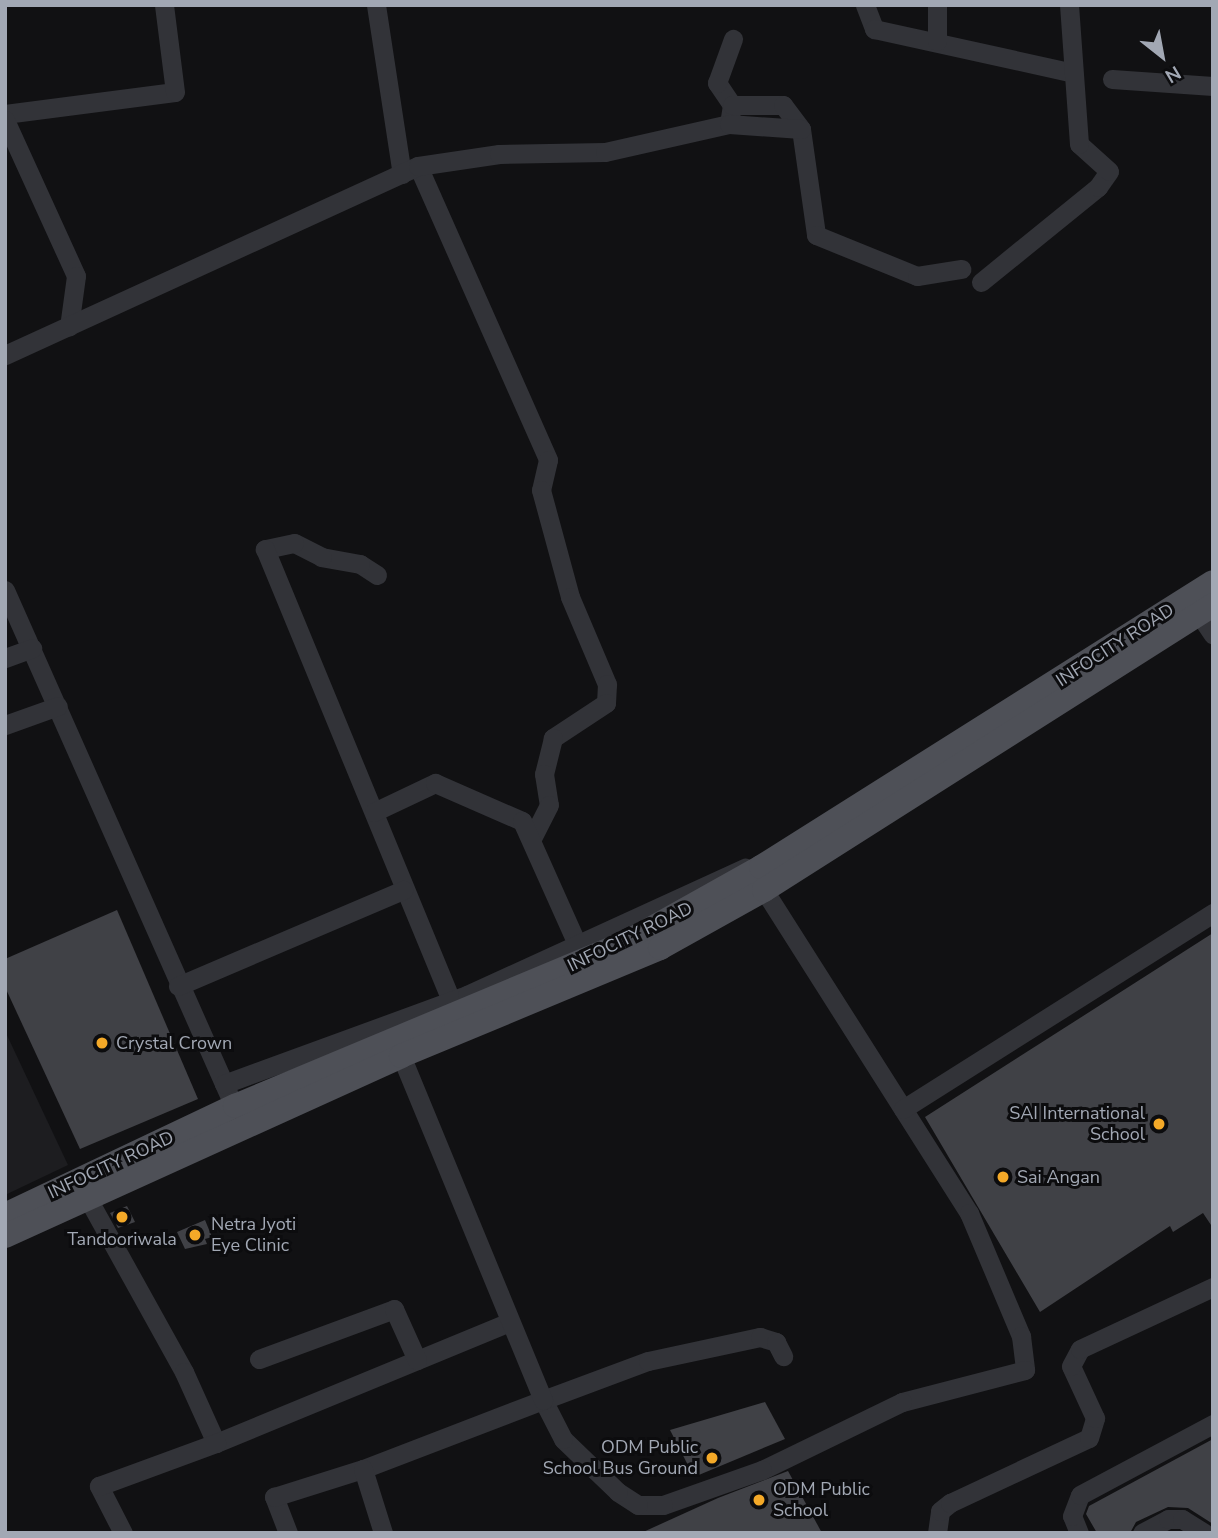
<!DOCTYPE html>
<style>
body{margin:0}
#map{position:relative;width:1218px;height:1538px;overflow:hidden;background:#111113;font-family:"Nunito Sans",sans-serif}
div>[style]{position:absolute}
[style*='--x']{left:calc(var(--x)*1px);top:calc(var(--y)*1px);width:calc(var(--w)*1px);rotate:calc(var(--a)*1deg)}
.built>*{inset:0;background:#1d1d20}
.building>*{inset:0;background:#404146}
.minor>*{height:19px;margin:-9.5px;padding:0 9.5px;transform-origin:9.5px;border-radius:9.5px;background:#323338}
.major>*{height:24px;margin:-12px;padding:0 12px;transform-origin:12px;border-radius:12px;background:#4e5057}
.dots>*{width:19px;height:19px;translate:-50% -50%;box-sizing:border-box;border:4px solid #0c0c0e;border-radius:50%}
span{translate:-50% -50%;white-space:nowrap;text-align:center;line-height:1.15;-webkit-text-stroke:6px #0c0c0e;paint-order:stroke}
.street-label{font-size:18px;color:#a2a8b4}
.poi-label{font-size:18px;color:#a2a8b4}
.left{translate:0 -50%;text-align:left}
.right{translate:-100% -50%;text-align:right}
.frame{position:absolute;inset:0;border:7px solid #a2a8b4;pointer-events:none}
.north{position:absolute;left:1127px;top:21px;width:70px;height:70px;-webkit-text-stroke:5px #0c0c0e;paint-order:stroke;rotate:149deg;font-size:19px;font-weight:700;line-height:28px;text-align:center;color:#a2a8b4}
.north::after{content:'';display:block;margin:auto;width:24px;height:32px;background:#a2a8b4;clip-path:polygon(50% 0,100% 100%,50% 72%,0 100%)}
</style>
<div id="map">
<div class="built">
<div style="clip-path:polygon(5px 1031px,68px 1165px,5px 1195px)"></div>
</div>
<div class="building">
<div style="clip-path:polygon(117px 910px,198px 1099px,80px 1149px,5px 987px,5px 959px)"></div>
<div style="clip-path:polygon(1213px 933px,1213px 1228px,1203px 1213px,1173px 1232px,1170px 1226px,1040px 1312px,925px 1117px)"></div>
<div style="clip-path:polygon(127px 1206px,135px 1222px,118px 1228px,110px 1213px)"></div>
<div style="clip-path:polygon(205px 1220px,212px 1237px,205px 1239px,207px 1244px,185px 1249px,177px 1232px)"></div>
<div style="clip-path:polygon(765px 1402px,785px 1439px,694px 1477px,670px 1430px)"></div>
<div style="clip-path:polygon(1213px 1439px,1213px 1524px,1188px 1508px,1168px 1507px,1136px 1522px,1130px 1533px,1097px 1533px,1086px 1514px,1089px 1506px)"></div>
<div style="clip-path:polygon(788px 1471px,822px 1533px,641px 1533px,718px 1498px)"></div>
</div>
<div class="minor">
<div style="--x:376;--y:5;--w:171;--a:81.3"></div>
<div style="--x:865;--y:5;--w:26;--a:69"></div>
<div style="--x:874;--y:29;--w:201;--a:12.4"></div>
<div style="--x:937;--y:5;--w:36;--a:90"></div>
<div style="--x:1112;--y:79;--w:101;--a:4"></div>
<div style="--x:732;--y:105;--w:27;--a:-124"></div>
<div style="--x:717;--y:83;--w:47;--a:-70"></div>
<div style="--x:5;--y:114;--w:171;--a:-7.4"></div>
<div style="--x:175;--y:92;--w:88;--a:-97.2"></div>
<div style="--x:5;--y:120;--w:171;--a:65.5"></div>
<div style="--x:76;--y:276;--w:51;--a:97.8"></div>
<div style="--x:729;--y:124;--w:19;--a:-81"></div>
<div style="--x:732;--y:105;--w:51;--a:0"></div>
<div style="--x:783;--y:105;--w:30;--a:53"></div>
<div style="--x:801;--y:129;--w:107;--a:81.9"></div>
<div style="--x:816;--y:235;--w:109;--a:22.1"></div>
<div style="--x:917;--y:276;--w:45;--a:-9"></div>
<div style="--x:418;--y:166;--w:321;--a:66.1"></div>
<div style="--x:548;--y:460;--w:31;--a:103"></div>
<div style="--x:541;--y:490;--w:111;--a:74.8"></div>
<div style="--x:570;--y:597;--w:95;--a:67"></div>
<div style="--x:607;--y:684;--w:19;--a:93"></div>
<div style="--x:606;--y:703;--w:64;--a:146.6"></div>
<div style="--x:553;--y:738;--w:37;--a:104"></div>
<div style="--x:544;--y:774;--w:31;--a:81"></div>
<div style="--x:549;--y:805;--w:39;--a:117"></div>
<div style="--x:981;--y:282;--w:151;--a:-39.1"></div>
<div style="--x:1098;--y:187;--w:19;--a:-55"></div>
<div style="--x:1109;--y:171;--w:40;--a:-138"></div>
<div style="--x:1079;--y:144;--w:139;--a:-94.1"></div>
<div style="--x:5;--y:355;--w:454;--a:-24.6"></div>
<div style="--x:418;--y:166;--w:82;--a:-8.4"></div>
<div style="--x:499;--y:154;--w:106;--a:-1.1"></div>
<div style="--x:605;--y:152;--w:127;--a:-12.7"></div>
<div style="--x:729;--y:124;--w:72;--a:4"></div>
<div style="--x:377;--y:575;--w:20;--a:-147"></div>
<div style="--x:360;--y:564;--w:39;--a:-170"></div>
<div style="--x:322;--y:557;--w:31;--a:-153"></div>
<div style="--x:294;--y:543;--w:30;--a:168"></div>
<div style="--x:265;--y:549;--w:489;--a:67.6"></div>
<div style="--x:5;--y:590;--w:552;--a:66.08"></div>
<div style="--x:1199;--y:614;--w:25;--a:56"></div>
<div style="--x:5;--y:658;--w:29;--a:-20"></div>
<div style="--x:5;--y:725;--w:56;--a:-19.7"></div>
<div style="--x:374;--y:812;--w:68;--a:-25.4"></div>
<div style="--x:435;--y:783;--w:95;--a:23.6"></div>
<div style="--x:522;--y:821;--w:133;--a:65.9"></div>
<div style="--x:764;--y:890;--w:383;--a:57.6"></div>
<div style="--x:969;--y:1213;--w:134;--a:67.1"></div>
<div style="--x:1021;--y:1336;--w:34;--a:83"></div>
<div style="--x:1025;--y:1370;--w:127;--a:165.4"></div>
<div style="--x:902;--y:1402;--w:156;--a:154.1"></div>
<div style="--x:762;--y:1470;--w:105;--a:160.5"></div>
<div style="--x:663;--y:1505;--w:25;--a:180"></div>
<div style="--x:638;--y:1505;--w:24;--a:-147"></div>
<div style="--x:618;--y:1492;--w:76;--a:-136.1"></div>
<div style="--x:563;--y:1439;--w:44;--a:-117.1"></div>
<div style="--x:543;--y:1400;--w:112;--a:-20.4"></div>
<div style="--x:648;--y:1361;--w:115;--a:-12.1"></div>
<div style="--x:760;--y:1337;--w:17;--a:17"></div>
<div style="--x:776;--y:1342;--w:16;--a:63"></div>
<div style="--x:178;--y:986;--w:245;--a:-23.1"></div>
<div style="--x:224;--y:1084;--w:259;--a:-20.1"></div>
<div style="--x:467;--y:995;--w:306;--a:-24.6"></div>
<div style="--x:903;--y:1109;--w:367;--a:-32.3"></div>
<div style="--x:87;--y:1197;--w:200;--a:61"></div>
<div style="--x:184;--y:1372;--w:78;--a:65.7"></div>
<div style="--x:216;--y:1443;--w:318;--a:-22.4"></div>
<div style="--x:259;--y:1359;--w:144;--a:-20.3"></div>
<div style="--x:394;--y:1309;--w:56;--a:65.7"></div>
<div style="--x:363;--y:1469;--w:193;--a:-21"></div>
<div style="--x:543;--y:1400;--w:372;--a:-112.4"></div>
<div style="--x:123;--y:1533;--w:53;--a:-117.1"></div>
<div style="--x:99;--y:1486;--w:125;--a:-20.2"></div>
<div style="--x:288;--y:1533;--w:39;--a:-111"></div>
<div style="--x:274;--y:1497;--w:93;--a:-17.5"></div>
<div style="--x:363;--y:1469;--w:67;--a:72.6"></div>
<div style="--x:937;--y:1533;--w:22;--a:-82"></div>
<div style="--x:940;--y:1511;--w:13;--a:-39"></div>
<div style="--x:950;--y:1503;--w:153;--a:-25.1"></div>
<div style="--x:1089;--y:1438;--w:21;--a:-73"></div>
<div style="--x:1095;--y:1418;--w:57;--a:-114.8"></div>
<div style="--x:1071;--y:1366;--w:19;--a:-62"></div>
<div style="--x:1080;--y:1349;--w:147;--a:-25"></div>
<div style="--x:1079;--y:1533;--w:18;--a:-112"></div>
<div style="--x:1072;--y:1516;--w:22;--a:-69"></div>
<div style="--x:1080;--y:1495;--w:151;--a:-28.1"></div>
<div style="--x:1142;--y:1533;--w:30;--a:-28"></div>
<div style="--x:1168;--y:1519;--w:14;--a:0"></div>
<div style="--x:1182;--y:1519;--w:26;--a:32"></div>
</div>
<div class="major">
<div style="--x:5;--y:1215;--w:255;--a:-25.4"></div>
<div style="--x:235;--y:1106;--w:427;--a:-22.7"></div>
<div style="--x:629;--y:941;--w:151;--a:-29.3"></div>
<div style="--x:761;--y:867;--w:534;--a:-32.23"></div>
<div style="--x:5;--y:1236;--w:435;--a:-24.4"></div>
<div style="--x:401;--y:1056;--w:281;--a:-22.6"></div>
<div style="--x:660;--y:948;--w:119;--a:-29.1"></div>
<div style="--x:764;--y:890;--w:532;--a:-32.41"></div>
</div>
<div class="dots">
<div style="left:102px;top:1043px;background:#f4a928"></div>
<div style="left:1159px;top:1124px;background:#f4a928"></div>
<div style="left:1003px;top:1177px;background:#f4a928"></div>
<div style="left:122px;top:1217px;background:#f4a928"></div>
<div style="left:195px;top:1235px;background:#f4a928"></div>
<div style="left:712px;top:1458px;background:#f4a928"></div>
<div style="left:759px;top:1500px;background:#f4a928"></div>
</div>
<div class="street-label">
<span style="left:1115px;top:645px;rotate:-33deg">INFOCITY ROAD</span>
<span style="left:630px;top:937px;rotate:-26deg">INFOCITY ROAD</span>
<span style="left:111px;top:1165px;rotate:-25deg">INFOCITY ROAD</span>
</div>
<div class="poi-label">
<span class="left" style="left:116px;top:1043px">Crystal Crown</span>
<span class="right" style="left:1145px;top:1124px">SAI International<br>School</span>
<span class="left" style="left:1017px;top:1177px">Sai Angan</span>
<span class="left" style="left:211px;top:1235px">Netra Jyoti<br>Eye Clinic</span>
<span style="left:122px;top:1239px">Tandooriwala</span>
<span class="right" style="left:698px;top:1458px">ODM Public<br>School Bus Ground</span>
<span class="left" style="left:773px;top:1500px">ODM Public<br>School</span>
</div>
<div class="frame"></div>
<div class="north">N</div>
</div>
